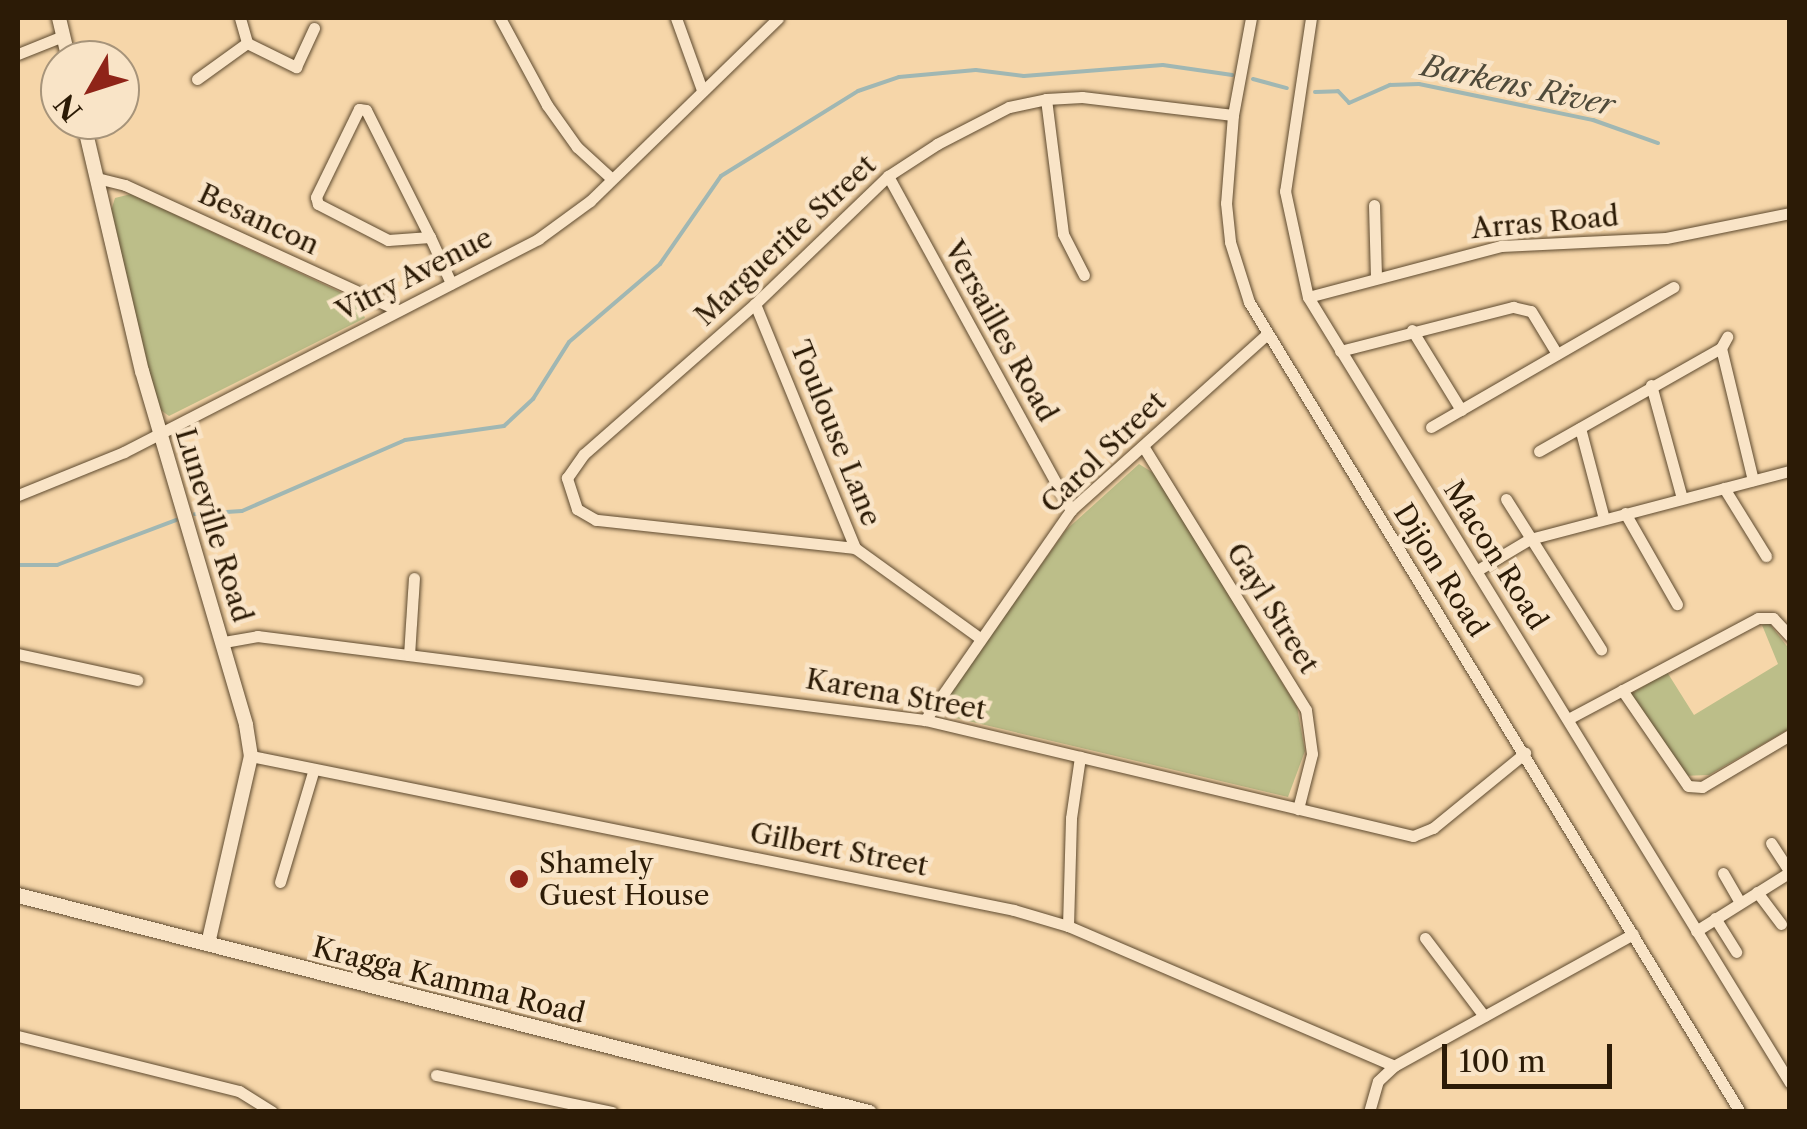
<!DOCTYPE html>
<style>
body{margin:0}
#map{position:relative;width:1807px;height:1129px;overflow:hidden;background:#f6d6a9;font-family:"Libre Caslon Text",serif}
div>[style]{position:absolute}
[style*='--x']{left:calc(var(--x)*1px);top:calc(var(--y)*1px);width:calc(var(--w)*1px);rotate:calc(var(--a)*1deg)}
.green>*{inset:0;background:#bcbe89}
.stream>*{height:4px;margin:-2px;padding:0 2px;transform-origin:2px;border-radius:2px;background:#a0b7b3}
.roads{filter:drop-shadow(0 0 2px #5e4a2f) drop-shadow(0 0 2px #5e4a2f)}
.minor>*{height:11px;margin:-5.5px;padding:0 5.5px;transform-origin:5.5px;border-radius:5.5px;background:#f9e4c7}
.tertiary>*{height:14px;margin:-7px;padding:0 7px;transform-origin:7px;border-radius:7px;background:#f9e4c7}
.secondary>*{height:15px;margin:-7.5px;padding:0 7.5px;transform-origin:7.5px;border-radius:7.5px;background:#f9e4c7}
.dots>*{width:28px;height:28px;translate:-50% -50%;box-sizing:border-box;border:5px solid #f9e4c7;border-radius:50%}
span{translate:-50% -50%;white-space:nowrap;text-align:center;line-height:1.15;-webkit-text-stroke:9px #f9e4c7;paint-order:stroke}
.street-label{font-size:28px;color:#2c1b06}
.poi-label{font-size:28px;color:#2c1b06}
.left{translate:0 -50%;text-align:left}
.water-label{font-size:30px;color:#4f4a3a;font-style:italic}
.frame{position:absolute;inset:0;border:20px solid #2c1b06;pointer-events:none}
.north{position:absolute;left:40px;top:40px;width:100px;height:100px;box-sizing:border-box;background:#f9e4c7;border:2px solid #a7947a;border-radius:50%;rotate:231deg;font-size:28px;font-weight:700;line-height:40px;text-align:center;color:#2c1b06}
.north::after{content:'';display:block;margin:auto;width:35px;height:45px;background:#8f2418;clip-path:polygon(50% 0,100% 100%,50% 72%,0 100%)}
.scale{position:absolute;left:1442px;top:1044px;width:170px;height:45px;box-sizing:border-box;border:5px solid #2c1b06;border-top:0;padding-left:12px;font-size:30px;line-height:35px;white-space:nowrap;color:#2c1b06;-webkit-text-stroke:8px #f9e4c7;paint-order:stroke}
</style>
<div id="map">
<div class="green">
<div style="clip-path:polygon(131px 194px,357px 300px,365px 318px,169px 416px,158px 408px,110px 214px,115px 198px)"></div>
<div style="clip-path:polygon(1139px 464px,1155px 474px,1297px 707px,1305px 751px,1288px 797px,947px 716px,948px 695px,1066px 530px)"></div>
<div style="clip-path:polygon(1769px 623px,1790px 650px,1789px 729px,1709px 775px,1682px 776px,1631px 694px,1667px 672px,1694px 715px,1778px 664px,1762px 625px)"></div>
</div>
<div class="stream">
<div style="--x:1253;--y:79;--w:35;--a:15"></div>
<div style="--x:1315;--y:92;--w:23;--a:-2"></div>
<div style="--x:1338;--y:91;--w:16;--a:47"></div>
<div style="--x:1349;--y:103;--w:45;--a:-23.7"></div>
<div style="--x:1390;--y:85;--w:29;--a:-2"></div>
<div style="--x:1419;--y:84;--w:178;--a:11.7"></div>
<div style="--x:1593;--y:120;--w:69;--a:19.5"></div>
<div style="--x:195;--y:514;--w:47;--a:-3.7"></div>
<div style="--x:242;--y:511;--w:178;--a:-23.5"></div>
<div style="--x:405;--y:440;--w:100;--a:-8"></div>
<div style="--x:504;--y:426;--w:40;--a:-43"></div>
<div style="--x:533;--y:399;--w:67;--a:-57.7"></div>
<div style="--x:569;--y:342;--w:120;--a:-40.6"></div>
<div style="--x:660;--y:264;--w:107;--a:-55.3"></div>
<div style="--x:721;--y:176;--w:161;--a:-31.8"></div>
<div style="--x:858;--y:91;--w:43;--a:-18.9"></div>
<div style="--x:899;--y:77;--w:77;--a:-5.2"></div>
<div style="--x:976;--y:70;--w:48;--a:7.1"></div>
<div style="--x:1024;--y:76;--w:139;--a:-4.5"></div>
<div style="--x:1163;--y:65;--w:70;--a:8.2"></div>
<div style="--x:18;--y:565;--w:39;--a:0"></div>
<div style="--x:57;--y:565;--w:127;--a:-20.7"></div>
</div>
<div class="roads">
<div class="minor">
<div style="--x:240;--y:18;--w:26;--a:74"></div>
<div style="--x:500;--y:18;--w:99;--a:61.6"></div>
<div style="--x:547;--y:105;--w:52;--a:54.5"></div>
<div style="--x:577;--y:147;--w:47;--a:42.4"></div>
<div style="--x:676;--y:18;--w:77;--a:70.1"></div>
<div style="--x:1251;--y:18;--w:99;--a:100.5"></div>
<div style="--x:1233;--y:115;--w:88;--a:94.5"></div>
<div style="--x:1226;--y:203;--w:39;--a:84"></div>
<div style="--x:1230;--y:242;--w:63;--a:72.4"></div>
<div style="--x:1249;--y:302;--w:947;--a:58.78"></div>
<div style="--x:1311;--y:18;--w:175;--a:98.5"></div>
<div style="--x:1285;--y:191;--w:108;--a:77.8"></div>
<div style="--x:1308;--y:297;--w:922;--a:58.48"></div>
<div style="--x:18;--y:54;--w:48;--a:-21.8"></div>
<div style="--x:197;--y:79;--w:62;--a:-35.8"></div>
<div style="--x:247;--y:43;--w:55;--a:26.1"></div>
<div style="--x:296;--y:67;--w:43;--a:-65.2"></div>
<div style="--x:1046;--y:99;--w:136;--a:82.8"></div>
<div style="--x:1063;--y:234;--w:46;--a:62.9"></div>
<div style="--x:888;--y:176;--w:381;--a:61.3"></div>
<div style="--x:97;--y:178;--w:29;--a:14"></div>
<div style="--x:125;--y:185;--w:300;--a:24.6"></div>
<div style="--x:1374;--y:205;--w:73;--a:88.4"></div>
<div style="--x:430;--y:237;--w:42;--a:175.9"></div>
<div style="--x:388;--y:240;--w:79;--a:-152.8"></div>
<div style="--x:318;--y:204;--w:7;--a:-106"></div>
<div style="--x:316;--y:197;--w:98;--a:-64"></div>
<div style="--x:359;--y:109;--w:7;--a:8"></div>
<div style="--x:366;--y:110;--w:142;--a:63.3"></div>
<div style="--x:430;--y:237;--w:51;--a:65.5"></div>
<div style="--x:1308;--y:297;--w:200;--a:-14.8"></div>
<div style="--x:1501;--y:246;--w:165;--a:-2.8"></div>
<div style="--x:1666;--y:238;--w:126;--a:-11.4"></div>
<div style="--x:755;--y:304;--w:264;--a:67.7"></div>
<div style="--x:855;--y:548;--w:155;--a:35.8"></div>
<div style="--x:1412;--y:330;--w:94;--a:58.5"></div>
<div style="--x:1721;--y:348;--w:136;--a:76.4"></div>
<div style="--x:1340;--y:351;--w:179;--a:-14.3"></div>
<div style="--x:1513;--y:307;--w:18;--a:13"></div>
<div style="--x:1531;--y:311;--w:50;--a:58.8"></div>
<div style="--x:1651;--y:385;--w:117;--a:74.7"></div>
<div style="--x:1431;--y:427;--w:280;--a:-30"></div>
<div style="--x:1580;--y:428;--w:94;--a:75.2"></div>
<div style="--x:1143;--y:446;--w:310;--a:58.3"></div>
<div style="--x:1306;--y:710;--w:44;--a:82.2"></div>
<div style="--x:1312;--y:754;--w:57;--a:104.3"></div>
<div style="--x:1539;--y:451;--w:209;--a:-29.5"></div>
<div style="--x:1721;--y:348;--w:13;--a:-61"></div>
<div style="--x:1724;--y:488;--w:80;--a:58.3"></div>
<div style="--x:18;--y:495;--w:114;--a:-22.1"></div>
<div style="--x:124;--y:452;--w:466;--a:-27.2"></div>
<div style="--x:538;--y:239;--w:64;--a:-36.2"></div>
<div style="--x:590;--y:201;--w:262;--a:-44.2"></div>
<div style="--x:1506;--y:499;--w:178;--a:57.7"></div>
<div style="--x:1625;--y:513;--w:105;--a:60.3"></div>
<div style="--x:855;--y:548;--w:261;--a:-173.8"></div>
<div style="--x:596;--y:520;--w:22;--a:-150"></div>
<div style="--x:577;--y:509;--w:33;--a:-108"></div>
<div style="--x:567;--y:478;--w:29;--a:-55"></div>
<div style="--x:584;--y:454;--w:227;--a:-41.3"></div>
<div style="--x:755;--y:304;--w:185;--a:-43.9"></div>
<div style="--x:888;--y:176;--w:59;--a:-33.1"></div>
<div style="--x:937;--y:144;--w:81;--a:-27.2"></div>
<div style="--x:1009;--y:107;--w:38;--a:-12"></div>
<div style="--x:1046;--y:99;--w:36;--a:-3"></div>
<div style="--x:1082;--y:97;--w:152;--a:6.8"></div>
<div style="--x:1476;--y:571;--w:63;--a:-30.7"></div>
<div style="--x:1530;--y:539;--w:269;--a:-14.7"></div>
<div style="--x:224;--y:642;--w:34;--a:-10"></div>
<div style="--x:257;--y:636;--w:673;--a:7.17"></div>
<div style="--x:925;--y:720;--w:502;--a:13.37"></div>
<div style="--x:1413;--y:836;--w:22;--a:-22"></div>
<div style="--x:1433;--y:828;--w:119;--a:-39.2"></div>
<div style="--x:18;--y:654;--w:122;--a:12.3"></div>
<div style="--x:409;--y:655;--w:77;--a:-86.3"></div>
<div style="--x:1622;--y:690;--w:116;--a:55.5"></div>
<div style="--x:1688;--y:786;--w:14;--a:4"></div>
<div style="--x:1702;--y:787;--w:102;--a:-30.6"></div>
<div style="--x:1568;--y:719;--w:215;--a:-28"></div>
<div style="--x:1758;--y:618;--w:15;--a:0"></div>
<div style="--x:1773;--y:618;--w:25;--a:47"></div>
<div style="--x:925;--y:720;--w:256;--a:-55.2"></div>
<div style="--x:1071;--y:510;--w:263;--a:-41.9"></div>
<div style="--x:251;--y:756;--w:778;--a:11.41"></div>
<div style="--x:1014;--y:910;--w:56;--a:16.5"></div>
<div style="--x:1068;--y:926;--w:355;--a:23.2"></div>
<div style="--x:1771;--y:843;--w:35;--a:57"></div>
<div style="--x:1723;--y:873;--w:34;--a:60"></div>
<div style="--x:280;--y:882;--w:118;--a:-73.3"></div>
<div style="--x:1757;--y:892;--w:40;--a:53"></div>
<div style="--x:1715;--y:918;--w:40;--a:58"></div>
<div style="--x:1068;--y:926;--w:108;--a:-88.4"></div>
<div style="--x:1071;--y:818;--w:62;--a:-81.6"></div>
<div style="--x:1696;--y:931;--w:111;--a:-32.1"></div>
<div style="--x:1425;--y:938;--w:98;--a:52.9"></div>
<div style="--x:18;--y:1036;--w:228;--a:14"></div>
<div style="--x:239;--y:1091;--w:39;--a:32"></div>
<div style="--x:436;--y:1075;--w:180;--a:11.9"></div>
<div style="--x:1369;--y:1112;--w:32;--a:-74"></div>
<div style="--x:1378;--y:1081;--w:22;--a:-43"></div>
<div style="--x:1394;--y:1066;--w:273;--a:-28.9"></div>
</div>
<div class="tertiary">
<div style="--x:59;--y:18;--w:43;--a:76.6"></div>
<div style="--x:83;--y:120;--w:258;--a:76.8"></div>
<div style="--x:142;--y:371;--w:369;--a:73.6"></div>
<div style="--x:246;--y:725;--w:31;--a:81"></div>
<div style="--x:251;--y:756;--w:193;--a:102.9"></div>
</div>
<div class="secondary">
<div style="--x:18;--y:895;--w:878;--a:14.31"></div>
</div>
</div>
<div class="dots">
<div style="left:519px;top:879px;background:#8f2418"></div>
</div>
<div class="street-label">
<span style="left:259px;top:219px;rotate:25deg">Besancon</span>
<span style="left:1545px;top:222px;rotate:-5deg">Arras Road</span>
<span style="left:785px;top:240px;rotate:-43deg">Marguerite Street</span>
<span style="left:414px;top:274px;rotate:-27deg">Vitry Avenue</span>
<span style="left:1001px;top:331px;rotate:61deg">Versailles Road</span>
<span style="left:836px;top:433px;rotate:68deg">Toulouse Lane</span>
<span style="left:1103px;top:452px;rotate:-44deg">Carol Street</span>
<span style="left:214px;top:525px;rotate:73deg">Luneville Road</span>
<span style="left:1496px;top:555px;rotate:58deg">Macon Road</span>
<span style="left:1441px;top:570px;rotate:58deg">Dijon Road</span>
<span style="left:1273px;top:608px;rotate:58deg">Gayl Street</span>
<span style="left:896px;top:694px;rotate:10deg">Karena Street</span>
<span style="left:839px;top:849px;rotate:11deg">Gilbert Street</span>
<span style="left:449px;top:980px;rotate:14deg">Kragga Kamma Road</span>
</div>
<div class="poi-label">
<span class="left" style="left:539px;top:879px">Shamely<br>Guest House</span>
</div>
<div class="water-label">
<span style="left:1518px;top:86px;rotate:12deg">Barkens River</span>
</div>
<div class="frame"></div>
<div class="north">N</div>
<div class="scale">100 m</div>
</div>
